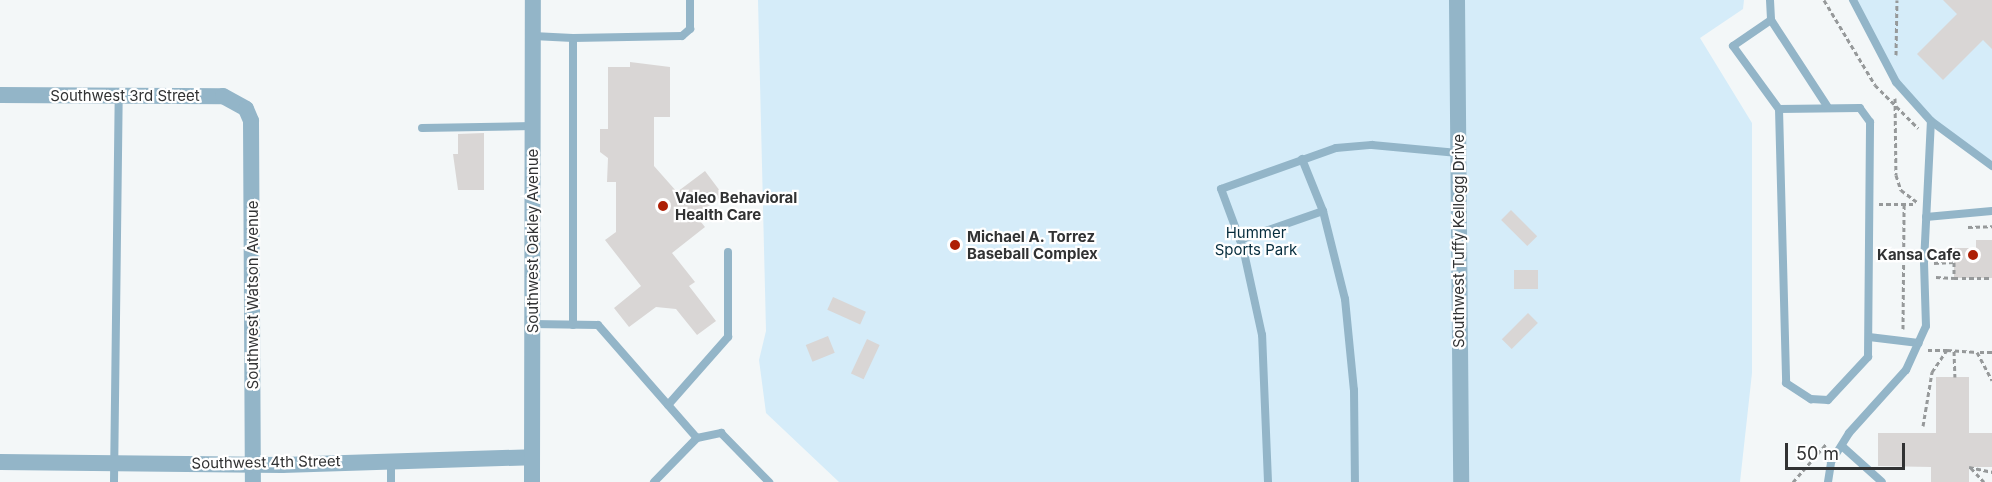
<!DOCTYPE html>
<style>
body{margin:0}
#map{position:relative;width:1992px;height:482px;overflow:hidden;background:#f3f7f8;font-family:Inter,sans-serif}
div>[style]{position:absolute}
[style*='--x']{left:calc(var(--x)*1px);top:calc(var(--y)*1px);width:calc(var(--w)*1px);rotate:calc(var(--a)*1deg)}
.green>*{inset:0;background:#d5ecf9}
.building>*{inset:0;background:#d9d6d5;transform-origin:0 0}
.path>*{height:3px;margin-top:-1.5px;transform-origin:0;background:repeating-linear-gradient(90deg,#96999a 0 4.5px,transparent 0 7.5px)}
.service>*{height:8px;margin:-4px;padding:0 4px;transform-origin:4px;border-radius:4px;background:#93b5c8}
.minor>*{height:16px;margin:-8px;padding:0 8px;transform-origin:8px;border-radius:8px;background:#93b5c8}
.dots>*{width:16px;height:16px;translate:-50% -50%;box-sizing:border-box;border:3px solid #fff;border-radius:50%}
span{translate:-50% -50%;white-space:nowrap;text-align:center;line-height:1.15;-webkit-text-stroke:4.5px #fff;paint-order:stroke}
.street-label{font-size:15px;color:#313233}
.poi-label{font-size:15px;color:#313233;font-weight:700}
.left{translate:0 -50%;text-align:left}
.right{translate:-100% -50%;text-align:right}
.park-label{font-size:15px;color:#062d3e}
.scale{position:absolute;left:1785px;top:443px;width:120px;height:27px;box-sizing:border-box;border:3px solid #313233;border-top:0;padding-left:8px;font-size:18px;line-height:21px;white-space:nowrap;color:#313233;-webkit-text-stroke:4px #fff;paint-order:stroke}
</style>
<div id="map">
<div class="green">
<div style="clip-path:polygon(758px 0,1744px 0,1743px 9px,1700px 38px,1752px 123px,1752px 373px,1740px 482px,839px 482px,766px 413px,759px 360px,766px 331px)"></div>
<div style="clip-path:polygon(1853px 0,1992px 0,1992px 166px,1931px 121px,1884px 63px)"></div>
</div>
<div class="building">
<div style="clip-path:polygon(1943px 0,1992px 0,1992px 49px,1983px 40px,1943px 80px,1917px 54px,1957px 14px)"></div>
<div style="clip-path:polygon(630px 62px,670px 67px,670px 117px,654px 117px,654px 166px,677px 192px,705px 171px,723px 195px,696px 216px,705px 227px,672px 253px,695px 282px,689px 286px,716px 321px,697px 335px,676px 309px,656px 307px,629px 327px,614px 308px,641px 286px,605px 240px,616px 232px,616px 182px,607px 182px,608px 158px,600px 152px,600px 129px,608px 129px,608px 67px,630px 67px)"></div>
<div style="clip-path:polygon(484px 133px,484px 190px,458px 190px,453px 154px,458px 154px,458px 134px)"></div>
<div style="left:1511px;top:210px;width:37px;height:14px;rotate:45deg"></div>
<div style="clip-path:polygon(1976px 240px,1992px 240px,1992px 278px,1954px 278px,1954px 248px,1976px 248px)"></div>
<div style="left:1514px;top:270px;width:24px;height:19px"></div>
<div style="left:833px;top:297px;width:36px;height:14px;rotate:24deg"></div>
<div style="left:1528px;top:313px;width:14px;height:37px;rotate:45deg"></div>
<div style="left:828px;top:336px;width:18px;height:24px;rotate:68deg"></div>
<div style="left:867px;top:339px;width:14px;height:38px;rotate:25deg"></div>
<div style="clip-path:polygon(1936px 377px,1969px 377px,1969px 433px,1992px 433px,1992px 467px,1969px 467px,1969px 482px,1931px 482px,1931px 467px,1878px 466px,1878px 433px,1936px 433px)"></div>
</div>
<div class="path">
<div style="--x:1824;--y:0;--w:99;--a:59"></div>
<div style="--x:1875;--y:85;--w:61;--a:45"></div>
<div style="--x:1896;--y:55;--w:55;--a:-89"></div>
<div style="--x:1895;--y:98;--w:77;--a:89.3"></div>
<div style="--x:1896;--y:175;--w:16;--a:72"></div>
<div style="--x:1901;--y:190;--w:20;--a:37"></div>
<div style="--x:1879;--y:204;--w:36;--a:0"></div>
<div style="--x:1968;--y:227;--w:24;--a:-2"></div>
<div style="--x:1934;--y:263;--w:20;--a:-3"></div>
<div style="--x:1954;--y:262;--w:16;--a:90"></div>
<div style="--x:1954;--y:278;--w:38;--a:0"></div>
<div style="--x:1936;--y:277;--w:18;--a:3"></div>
<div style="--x:1903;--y:329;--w:125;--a:-89.5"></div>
<div style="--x:1928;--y:350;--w:19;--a:0"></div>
<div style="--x:1954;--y:351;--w:26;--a:88"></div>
<div style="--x:1992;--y:352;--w:15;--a:180"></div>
<div style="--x:1977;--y:352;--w:32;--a:62"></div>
<div style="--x:1923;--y:426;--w:55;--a:-80.5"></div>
<div style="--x:1932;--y:372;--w:27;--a:-56"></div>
<div style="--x:1947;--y:350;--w:30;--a:4"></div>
<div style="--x:1969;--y:467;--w:24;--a:12"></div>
<div style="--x:1971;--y:468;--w:19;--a:47"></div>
<div style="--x:1793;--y:482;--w:52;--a:-48.9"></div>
</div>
<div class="service">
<div style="--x:1770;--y:0;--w:20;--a:87"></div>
<div style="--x:1771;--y:20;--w:46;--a:145.6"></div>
<div style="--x:1733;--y:46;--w:78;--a:53.9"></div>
<div style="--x:1779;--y:109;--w:274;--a:88.5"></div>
<div style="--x:1786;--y:383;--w:30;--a:33"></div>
<div style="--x:1811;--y:399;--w:17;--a:3"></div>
<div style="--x:1828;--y:400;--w:59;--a:-47.1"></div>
<div style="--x:1868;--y:357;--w:235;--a:-89.5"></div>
<div style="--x:1870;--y:122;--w:17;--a:-126"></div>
<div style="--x:1860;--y:108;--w:81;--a:179.3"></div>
<div style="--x:1853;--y:0;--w:93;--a:62.3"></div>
<div style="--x:1896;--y:82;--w:52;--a:48.1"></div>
<div style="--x:1931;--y:121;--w:76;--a:36.4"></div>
<div style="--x:1771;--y:20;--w:103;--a:56.9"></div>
<div style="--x:533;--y:36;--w:40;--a:2.9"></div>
<div style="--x:573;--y:38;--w:287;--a:90"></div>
<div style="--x:573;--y:38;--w:109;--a:-1.1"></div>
<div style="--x:682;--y:36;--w:11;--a:-41"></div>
<div style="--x:690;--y:29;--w:29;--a:-90"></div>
<div style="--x:422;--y:128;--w:111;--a:-1"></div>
<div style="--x:1302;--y:159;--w:56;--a:68"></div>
<div style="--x:1323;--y:211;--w:91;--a:76"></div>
<div style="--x:1345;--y:299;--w:91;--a:84.4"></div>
<div style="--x:1354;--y:390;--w:92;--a:89.4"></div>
<div style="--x:1926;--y:217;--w:66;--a:-5.2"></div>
<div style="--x:1240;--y:240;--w:88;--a:-19.3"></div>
<div style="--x:532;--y:324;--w:66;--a:0.9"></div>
<div style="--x:598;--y:325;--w:150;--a:48.8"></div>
<div style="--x:1869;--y:337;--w:50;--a:6.8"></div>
<div style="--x:668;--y:405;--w:91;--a:-48.6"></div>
<div style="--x:728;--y:337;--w:85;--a:-90"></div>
<div style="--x:1843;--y:447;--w:52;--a:41.9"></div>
<div style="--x:114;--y:482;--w:386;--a:-89.3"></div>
<div style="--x:391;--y:482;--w:24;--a:-90"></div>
<div style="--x:654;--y:482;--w:62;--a:-45.7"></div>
<div style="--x:697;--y:438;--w:25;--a:-12"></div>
<div style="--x:721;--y:433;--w:69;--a:45.6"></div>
<div style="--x:1268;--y:482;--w:147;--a:-92.3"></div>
<div style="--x:1262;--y:335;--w:89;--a:-102.3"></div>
<div style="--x:1243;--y:248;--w:63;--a:-110.4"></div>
<div style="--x:1221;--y:189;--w:122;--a:-19.6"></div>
<div style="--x:1336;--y:148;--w:36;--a:-5"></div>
<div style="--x:1372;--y:145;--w:86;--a:5.3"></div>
<div style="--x:1828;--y:482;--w:20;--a:-81"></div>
<div style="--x:1831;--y:462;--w:34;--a:-58"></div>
<div style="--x:1849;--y:433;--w:85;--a:-47.9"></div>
<div style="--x:1906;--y:370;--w:48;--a:-65.6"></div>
<div style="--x:1926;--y:326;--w:63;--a:-91.8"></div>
<div style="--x:1924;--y:263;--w:142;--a:-87.2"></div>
</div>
<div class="minor">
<div style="--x:1457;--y:0;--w:482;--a:89.5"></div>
<div style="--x:0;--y:95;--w:223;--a:0.3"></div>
<div style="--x:223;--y:96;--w:26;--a:29"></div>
<div style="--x:246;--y:109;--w:13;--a:67"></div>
<div style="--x:251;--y:121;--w:361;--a:89.7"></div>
<div style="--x:0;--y:462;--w:282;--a:0.6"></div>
<div style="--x:282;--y:465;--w:250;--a:-1.8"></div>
<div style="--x:532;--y:482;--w:482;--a:-89.9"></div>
</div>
<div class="dots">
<div style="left:663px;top:206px;background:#ad1f05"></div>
<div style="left:955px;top:245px;background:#ad1f05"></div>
<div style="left:1973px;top:255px;background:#ad1f05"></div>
</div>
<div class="street-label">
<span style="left:125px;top:96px">Southwest 3rd Street</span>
<span style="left:533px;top:241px;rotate:-90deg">Southwest Oakley Avenue</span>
<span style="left:1459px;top:241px;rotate:-90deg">Southwest Tuffy Kellogg Drive</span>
<span style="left:253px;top:295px;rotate:-90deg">Southwest Watson Avenue</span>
<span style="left:266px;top:462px;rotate:-1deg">Southwest 4th Street</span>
</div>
<div class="poi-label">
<span class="left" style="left:675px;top:206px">Valeo Behavioral<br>Health Care</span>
<span class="left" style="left:967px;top:245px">Michael A. Torrez<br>Baseball Complex</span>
<span class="right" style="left:1961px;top:255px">Kansa Cafe</span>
</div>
<div class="park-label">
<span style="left:1256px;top:241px">Hummer<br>Sports Park</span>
</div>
<div class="scale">50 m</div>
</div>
